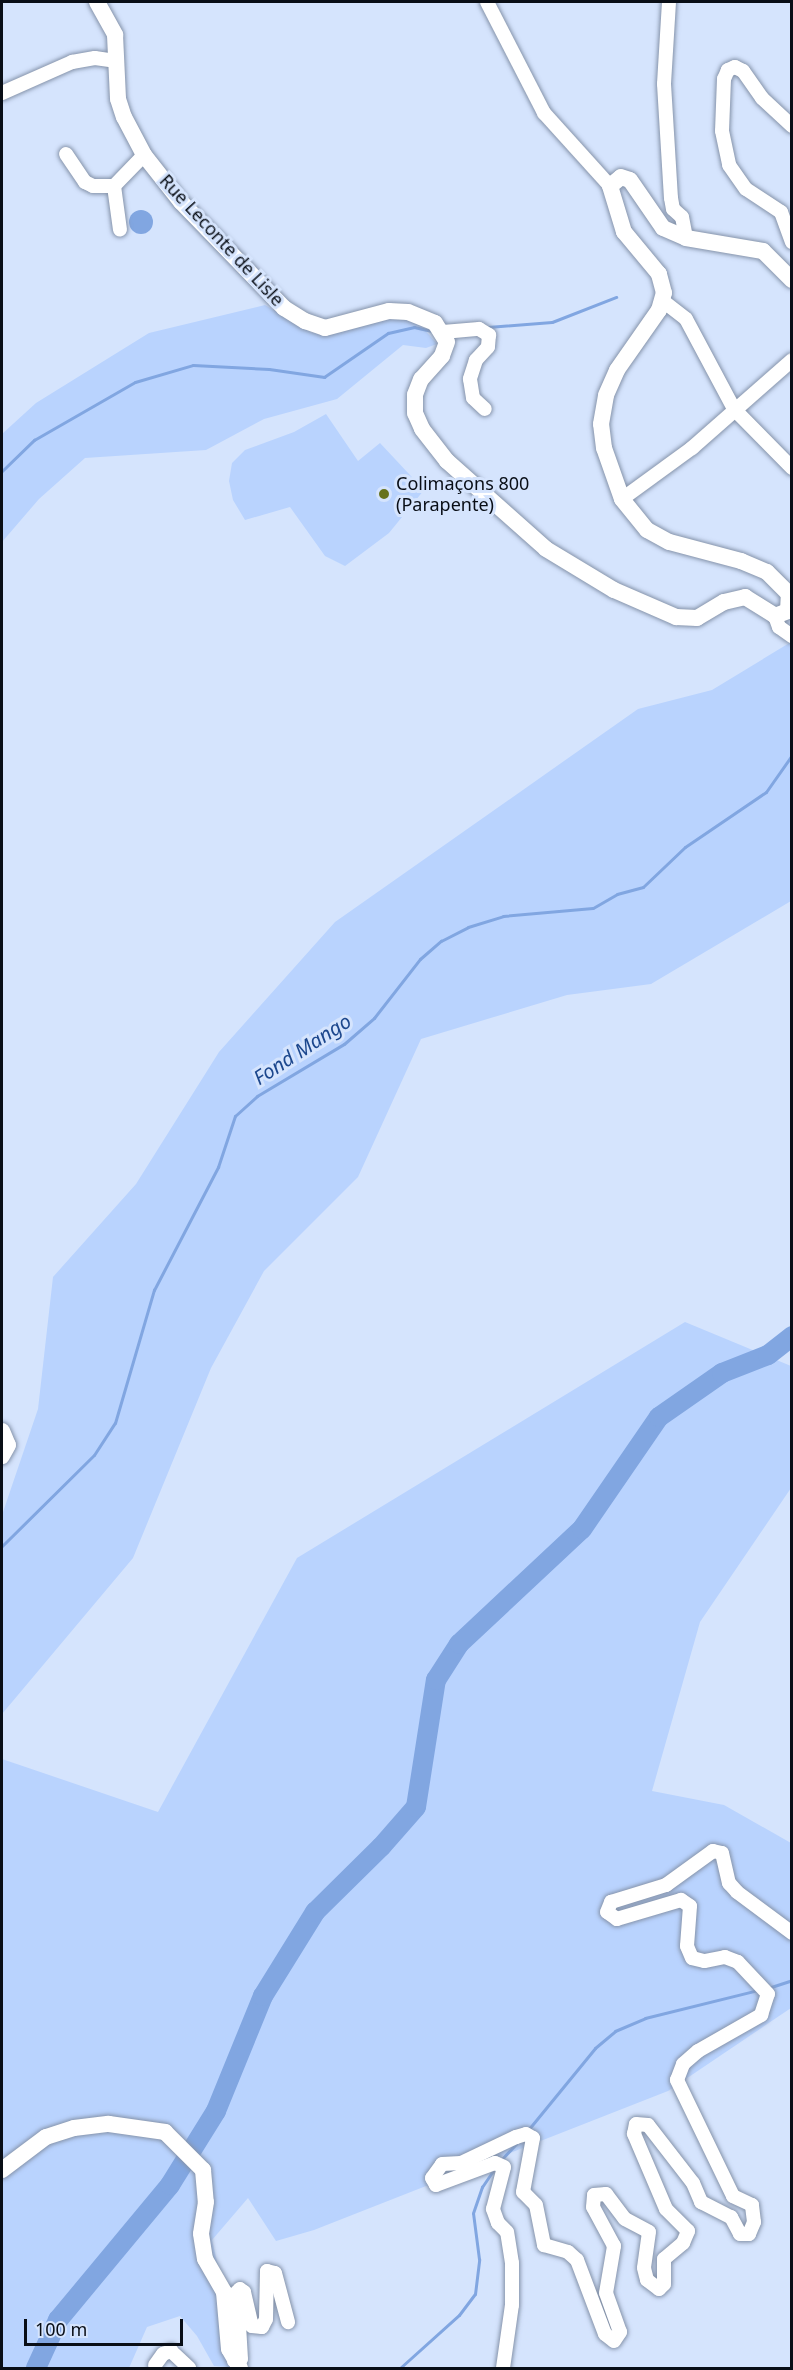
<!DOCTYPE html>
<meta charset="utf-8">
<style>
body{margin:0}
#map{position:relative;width:793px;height:2370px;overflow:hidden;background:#d5e4fd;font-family:"Noto Sans",sans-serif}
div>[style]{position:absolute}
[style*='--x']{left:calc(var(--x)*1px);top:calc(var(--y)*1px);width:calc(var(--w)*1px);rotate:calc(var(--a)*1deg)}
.green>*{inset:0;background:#b9d3fe}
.water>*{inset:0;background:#81a6e1}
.round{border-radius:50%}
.stream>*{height:3px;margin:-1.5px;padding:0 1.5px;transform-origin:1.5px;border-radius:1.5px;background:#81a6e1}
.river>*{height:20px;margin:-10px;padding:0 10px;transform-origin:10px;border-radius:10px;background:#81a6e1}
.roads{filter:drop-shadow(0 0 2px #8593aa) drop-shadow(0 0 2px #8593aa)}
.minor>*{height:14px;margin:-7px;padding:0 7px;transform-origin:7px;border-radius:7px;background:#fff}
.major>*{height:16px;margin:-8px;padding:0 8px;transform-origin:8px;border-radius:8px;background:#fff}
.dots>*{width:16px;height:16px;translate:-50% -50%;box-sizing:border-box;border:3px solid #d5e4fd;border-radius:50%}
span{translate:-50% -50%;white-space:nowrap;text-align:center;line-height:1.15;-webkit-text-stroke:6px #d5e4fd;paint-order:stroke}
.street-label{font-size:18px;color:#090e16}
.poi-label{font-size:18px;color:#090e16}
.left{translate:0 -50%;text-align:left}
.water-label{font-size:20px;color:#1c478d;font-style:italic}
.frame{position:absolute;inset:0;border:3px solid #090e16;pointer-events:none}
.scale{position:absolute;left:24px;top:2319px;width:159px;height:27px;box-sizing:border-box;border:3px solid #090e16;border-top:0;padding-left:8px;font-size:18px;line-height:21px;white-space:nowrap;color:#090e16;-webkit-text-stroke:4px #d5e4fd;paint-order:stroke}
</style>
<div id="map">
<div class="green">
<div style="clip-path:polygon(265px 305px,312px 333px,343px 330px,389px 316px,417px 321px,437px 344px,426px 348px,403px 345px,337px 399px,264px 419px,206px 450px,85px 458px,39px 499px,2px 542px,2px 434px,36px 403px,149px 333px)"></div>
<div style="clip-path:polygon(326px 414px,358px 461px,380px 443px,424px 490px,389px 533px,345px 566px,325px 556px,290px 507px,245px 520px,233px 500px,229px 481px,232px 463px,245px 450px,294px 432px)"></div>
<div style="clip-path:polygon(791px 642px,791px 901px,651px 984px,567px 995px,421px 1039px,358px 1177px,264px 1271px,211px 1368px,133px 1558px,2px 1714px,2px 1515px,38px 1409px,53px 1277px,136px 1184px,219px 1052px,335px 922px,638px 709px,712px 690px)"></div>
<div style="clip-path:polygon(685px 1322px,791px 1366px,791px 1488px,700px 1622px,652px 1791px,724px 1805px,791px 1843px,791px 2008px,668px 2091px,314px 2230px,276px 2241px,248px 2198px,212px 2240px,242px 2368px,214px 2366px,197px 2336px,180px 2316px,147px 2327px,129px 2368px,2px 2368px,2px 1759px,158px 1812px,297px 1558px)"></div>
</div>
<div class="water">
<div class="round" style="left:129px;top:210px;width:24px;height:24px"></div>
</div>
<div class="stream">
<div style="--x:488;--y:327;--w:64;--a:-4.5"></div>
<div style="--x:552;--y:322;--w:69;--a:-21.3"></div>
<div style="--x:2;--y:471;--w:45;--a:-44.1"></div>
<div style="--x:34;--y:440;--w:116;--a:-29.9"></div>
<div style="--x:135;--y:382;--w:60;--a:-16.3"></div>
<div style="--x:193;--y:365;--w:76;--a:3"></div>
<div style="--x:269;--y:369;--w:56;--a:8.3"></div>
<div style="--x:324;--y:377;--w:78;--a:-34.5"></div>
<div style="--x:388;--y:333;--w:27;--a:-13"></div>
<div style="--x:414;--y:327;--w:18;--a:13"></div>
<div style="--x:2;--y:1546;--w:129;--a:-44.7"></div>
<div style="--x:94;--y:1455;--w:38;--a:-57"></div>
<div style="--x:115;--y:1423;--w:139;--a:-73.7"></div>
<div style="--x:154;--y:1290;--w:139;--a:-62.5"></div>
<div style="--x:218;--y:1167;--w:54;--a:-71.6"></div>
<div style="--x:235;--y:1116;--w:30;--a:-42"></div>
<div style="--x:257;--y:1096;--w:101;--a:-30.9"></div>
<div style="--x:344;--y:1044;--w:40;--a:-41"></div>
<div style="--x:374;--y:1018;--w:75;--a:-52.1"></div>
<div style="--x:420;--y:959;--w:28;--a:-41"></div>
<div style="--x:441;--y:941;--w:30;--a:-27"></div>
<div style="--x:468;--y:927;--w:37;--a:-17"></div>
<div style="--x:503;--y:916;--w:90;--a:-5.1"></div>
<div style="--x:593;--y:908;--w:28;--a:-30"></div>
<div style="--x:617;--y:894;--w:27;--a:-15"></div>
<div style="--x:643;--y:887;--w:58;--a:-43.6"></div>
<div style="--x:685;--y:847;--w:98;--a:-34.2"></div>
<div style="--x:766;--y:792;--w:45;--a:-54.9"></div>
<div style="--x:768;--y:1988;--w:25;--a:-18"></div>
<div style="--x:528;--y:2130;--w:106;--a:-50.7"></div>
<div style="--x:595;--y:2048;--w:26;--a:-40"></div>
<div style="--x:615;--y:2031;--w:33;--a:-23"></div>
<div style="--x:645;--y:2018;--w:116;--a:-13.9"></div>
<div style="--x:500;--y:2161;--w:23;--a:-47"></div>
<div style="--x:400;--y:2368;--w:79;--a:-41.9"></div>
<div style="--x:459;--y:2315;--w:26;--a:-53"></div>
<div style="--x:475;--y:2294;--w:35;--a:-83"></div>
<div style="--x:479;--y:2259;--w:46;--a:-97.4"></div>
<div style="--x:473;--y:2213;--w:28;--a:-71"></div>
<div style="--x:482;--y:2187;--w:22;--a:-56"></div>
</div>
<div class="river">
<div style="--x:36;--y:2368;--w:53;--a:-65.4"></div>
<div style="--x:58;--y:2320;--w:175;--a:-50.3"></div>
<div style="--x:170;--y:2185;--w:87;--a:-58.1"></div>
<div style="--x:216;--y:2111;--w:124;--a:-67.8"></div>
<div style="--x:263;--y:1996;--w:99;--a:-58.2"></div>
<div style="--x:315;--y:1912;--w:93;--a:-44.6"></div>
<div style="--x:381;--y:1847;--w:53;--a:-48.8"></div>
<div style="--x:416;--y:1807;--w:129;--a:-81.1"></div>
<div style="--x:436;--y:1680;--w:43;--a:-57.4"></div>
<div style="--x:459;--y:1644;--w:168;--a:-43.1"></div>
<div style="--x:582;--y:1529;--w:136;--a:-55.5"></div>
<div style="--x:659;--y:1417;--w:77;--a:-34.9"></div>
<div style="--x:722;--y:1373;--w:49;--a:-21.4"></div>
<div style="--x:768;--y:1355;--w:31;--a:-38"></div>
</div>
<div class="roads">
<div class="minor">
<div style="--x:487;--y:2;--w:125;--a:62.8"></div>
<div style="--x:544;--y:113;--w:98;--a:47.9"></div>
<div style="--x:669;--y:2;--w:82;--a:93.5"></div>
<div style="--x:664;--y:84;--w:114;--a:86.5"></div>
<div style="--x:671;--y:198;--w:11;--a:80"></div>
<div style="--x:673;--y:209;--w:12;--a:42"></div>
<div style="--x:682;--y:217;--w:21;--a:79"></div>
<div style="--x:2;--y:93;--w:77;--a:-23.9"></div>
<div style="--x:72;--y:62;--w:23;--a:-10"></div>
<div style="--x:95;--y:58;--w:22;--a:8"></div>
<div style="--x:792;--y:126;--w:41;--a:-137"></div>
<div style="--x:762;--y:98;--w:33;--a:-125"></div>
<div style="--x:743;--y:71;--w:9;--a:-153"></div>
<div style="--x:735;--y:67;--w:8;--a:157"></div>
<div style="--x:728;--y:70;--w:10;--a:114"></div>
<div style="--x:724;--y:79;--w:52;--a:92.2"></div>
<div style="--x:722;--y:131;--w:35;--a:78"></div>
<div style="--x:729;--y:165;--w:29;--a:55"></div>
<div style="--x:746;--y:189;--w:42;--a:33.3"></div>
<div style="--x:781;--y:212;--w:32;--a:70"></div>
<div style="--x:66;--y:154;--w:34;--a:56"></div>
<div style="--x:85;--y:182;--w:9;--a:27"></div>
<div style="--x:93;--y:186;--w:21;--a:0"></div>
<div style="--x:114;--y:186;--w:43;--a:-45.9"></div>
<div style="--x:114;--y:186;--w:44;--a:82.2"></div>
<div style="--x:663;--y:301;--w:29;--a:38"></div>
<div style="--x:686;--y:319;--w:102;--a:61.9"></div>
<div style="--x:734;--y:409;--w:83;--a:45.5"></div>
<div style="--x:443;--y:332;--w:36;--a:-5"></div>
<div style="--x:479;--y:329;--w:12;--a:31"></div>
<div style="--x:489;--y:335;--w:12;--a:95"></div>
<div style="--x:488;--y:347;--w:18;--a:133"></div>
<div style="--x:476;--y:360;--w:20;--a:108"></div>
<div style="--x:470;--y:379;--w:19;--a:81"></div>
<div style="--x:473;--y:398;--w:16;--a:43"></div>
<div style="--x:622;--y:499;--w:87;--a:-36.1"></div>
<div style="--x:692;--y:448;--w:133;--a:-41.3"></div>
<div style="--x:775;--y:616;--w:12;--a:70"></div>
<div style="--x:779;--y:627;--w:16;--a:35"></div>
<div style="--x:234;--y:2361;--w:7;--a:-16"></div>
<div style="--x:241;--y:2359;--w:67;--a:-93.4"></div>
<div style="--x:237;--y:2292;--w:4;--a:-45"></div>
<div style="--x:240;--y:2289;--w:5;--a:37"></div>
<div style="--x:244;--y:2292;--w:35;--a:77"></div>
<div style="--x:252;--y:2326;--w:10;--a:6"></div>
<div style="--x:262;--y:2327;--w:9;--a:-63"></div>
<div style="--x:266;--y:2319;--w:48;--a:-88.8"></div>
<div style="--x:267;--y:2271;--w:8;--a:14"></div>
<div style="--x:275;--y:2273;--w:51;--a:75.1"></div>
<div style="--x:155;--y:2365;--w:14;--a:-54"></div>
<div style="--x:163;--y:2354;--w:9;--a:-21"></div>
<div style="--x:171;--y:2351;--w:25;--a:43"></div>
<div style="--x:503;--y:2368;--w:64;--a:-81.9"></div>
<div style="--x:512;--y:2305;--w:42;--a:-90"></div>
<div style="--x:512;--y:2263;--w:31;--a:-99"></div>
<div style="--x:507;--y:2232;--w:13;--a:-135"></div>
<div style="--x:498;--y:2223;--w:15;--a:-110"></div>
<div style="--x:493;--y:2209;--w:43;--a:-75.3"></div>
<div style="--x:504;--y:2167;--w:10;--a:-156"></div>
<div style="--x:495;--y:2163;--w:63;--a:159.6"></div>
<div style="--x:436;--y:2185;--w:8;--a:-120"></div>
<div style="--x:432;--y:2178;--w:17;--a:-54"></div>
<div style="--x:442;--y:2164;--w:19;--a:-3"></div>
<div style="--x:461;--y:2163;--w:61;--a:-25.3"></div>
<div style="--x:516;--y:2137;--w:10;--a:-17"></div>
<div style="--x:526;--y:2134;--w:8;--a:30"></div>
<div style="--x:533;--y:2138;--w:55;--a:100.5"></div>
<div style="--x:523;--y:2192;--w:18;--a:45"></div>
<div style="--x:536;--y:2205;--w:41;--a:78.7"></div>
<div style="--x:544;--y:2245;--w:25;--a:16"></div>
<div style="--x:568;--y:2252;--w:12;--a:42"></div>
<div style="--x:577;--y:2260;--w:79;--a:69.3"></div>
<div style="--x:605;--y:2334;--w:11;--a:38"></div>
<div style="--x:614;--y:2341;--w:11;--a:-56"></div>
<div style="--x:620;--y:2332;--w:41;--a:-109.7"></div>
<div style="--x:606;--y:2293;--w:48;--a:-80.3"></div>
<div style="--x:614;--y:2246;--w:44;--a:-118.3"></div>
<div style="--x:593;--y:2207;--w:12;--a:-85"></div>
<div style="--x:594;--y:2195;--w:12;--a:-5"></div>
<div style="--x:606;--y:2194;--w:31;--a:53"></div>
<div style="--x:625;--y:2219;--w:27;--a:28"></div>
<div style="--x:649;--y:2232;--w:36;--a:98"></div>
<div style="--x:644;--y:2268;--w:12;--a:76"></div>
<div style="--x:647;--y:2280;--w:15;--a:37"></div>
<div style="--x:659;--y:2289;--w:7;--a:-45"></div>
<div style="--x:664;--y:2284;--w:25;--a:-90"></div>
<div style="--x:664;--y:2259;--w:25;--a:-40"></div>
<div style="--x:683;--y:2243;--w:13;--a:-67"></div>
<div style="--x:688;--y:2231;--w:31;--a:-135"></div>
<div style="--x:666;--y:2209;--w:82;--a:-113.1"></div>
<div style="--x:634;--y:2134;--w:10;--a:-79"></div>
<div style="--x:636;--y:2124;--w:12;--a:5"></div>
<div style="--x:648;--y:2125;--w:73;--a:52.2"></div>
<div style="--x:693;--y:2183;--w:21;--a:67"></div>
<div style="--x:701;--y:2202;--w:34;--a:27"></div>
<div style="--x:731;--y:2217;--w:19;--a:62"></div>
<div style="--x:740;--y:2234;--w:9;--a:0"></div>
<div style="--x:749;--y:2234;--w:13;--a:-67"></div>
<div style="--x:754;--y:2222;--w:17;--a:-97"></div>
<div style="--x:752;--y:2205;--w:21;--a:-155"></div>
<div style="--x:733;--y:2196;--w:129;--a:-115.8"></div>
<div style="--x:677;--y:2080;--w:17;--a:-69"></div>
<div style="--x:683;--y:2064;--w:20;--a:-41"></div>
<div style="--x:698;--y:2051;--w:73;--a:-29.7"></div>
<div style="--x:761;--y:2015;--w:22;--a:-72"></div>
<div style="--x:768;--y:1994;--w:44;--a:-133.2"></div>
<div style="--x:738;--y:1962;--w:14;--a:-159"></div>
<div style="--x:725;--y:1957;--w:21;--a:169"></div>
<div style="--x:704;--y:1961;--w:12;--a:-166"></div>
<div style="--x:692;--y:1958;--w:13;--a:-113"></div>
<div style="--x:687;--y:1946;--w:40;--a:-85.7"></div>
<div style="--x:690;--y:1906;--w:11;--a:-146"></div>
<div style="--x:681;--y:1900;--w:67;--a:163.5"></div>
<div style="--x:617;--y:1919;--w:12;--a:-145"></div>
<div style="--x:607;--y:1912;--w:11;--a:-68"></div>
<div style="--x:611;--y:1902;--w:58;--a:-17.2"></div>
<div style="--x:666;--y:1885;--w:58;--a:-35.9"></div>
<div style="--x:713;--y:1851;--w:9;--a:13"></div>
<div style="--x:722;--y:1853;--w:31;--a:77"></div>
<div style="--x:729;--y:1883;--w:12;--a:48"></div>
<div style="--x:737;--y:1892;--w:69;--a:36.7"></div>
</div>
<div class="major">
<div style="--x:97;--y:2;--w:38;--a:61"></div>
<div style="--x:115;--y:35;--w:64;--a:87.3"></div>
<div style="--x:118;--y:99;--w:19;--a:72"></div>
<div style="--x:124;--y:117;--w:43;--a:62.2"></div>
<div style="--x:144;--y:155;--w:60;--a:51.8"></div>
<div style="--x:181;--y:202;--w:148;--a:45.8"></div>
<div style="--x:284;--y:308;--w:25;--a:32"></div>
<div style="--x:305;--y:321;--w:21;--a:19"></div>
<div style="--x:325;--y:328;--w:66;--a:-14.9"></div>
<div style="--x:389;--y:311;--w:19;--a:3"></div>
<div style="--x:408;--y:312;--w:29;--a:22"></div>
<div style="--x:435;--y:323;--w:22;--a:58"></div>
<div style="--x:447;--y:342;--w:15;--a:110"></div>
<div style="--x:442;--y:356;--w:31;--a:132"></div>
<div style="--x:421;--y:379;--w:17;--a:111"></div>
<div style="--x:415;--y:395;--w:18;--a:90"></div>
<div style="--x:415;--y:413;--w:17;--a:66"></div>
<div style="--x:422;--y:429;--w:41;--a:52"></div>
<div style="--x:447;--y:461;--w:132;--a:41.6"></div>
<div style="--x:546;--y:549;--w:79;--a:31.1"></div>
<div style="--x:614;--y:590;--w:68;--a:23.5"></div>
<div style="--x:676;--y:617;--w:21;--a:3"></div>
<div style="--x:697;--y:618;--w:31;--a:-31"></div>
<div style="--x:724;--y:602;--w:22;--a:-13"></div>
<div style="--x:745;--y:597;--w:36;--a:32"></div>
<div style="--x:775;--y:616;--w:14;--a:-21"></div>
<div style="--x:788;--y:611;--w:17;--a:-87"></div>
<div style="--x:789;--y:594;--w:31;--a:-135"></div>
<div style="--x:767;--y:572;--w:28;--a:-157"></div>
<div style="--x:741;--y:561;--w:74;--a:-165.2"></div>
<div style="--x:669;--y:542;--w:25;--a:-151"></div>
<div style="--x:647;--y:530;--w:40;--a:-129"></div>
<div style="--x:622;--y:499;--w:54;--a:-109.4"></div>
<div style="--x:604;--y:448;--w:24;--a:-97"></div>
<div style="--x:601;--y:424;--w:29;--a:-80"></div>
<div style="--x:606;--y:395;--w:27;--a:-66"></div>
<div style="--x:617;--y:370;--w:73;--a:-55"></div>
<div style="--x:659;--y:310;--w:18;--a:-74"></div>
<div style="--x:664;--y:293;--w:20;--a:-105"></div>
<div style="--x:659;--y:274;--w:55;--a:-129.8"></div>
<div style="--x:624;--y:232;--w:48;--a:-106.9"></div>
<div style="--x:610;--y:186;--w:14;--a:-39"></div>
<div style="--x:621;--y:177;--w:9;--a:18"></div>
<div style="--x:630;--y:180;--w:58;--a:55.5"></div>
<div style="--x:663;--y:228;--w:25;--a:23"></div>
<div style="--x:686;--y:238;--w:78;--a:9.6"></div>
<div style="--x:763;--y:251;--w:41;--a:45"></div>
<div style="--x:2;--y:1431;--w:15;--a:67"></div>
<div style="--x:8;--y:1445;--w:13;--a:119"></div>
<div style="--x:2;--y:2170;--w:55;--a:-36.9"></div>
<div style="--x:46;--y:2137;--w:29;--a:-18"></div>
<div style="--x:74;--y:2128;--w:35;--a:-7"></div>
<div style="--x:109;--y:2124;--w:57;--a:8.1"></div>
<div style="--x:165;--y:2132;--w:54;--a:45"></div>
<div style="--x:203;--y:2170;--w:32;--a:85"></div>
<div style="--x:206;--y:2202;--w:32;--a:99"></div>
<div style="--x:201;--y:2234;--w:25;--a:81"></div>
<div style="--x:205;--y:2259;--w:38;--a:60"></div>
<div style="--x:224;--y:2292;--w:57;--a:85"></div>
<div style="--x:229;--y:2349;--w:22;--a:60"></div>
</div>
</div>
<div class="dots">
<div style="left:384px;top:494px;background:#67731e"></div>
</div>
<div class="street-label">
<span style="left:222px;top:240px;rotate:47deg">Rue Leconte de Lisle</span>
</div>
<div class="poi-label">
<span class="left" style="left:396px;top:494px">Colimaçons 800<br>(Parapente)</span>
</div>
<div class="water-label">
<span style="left:302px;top:1049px;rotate:-33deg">Fond Mango</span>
</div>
<div class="frame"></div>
<div class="scale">100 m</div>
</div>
